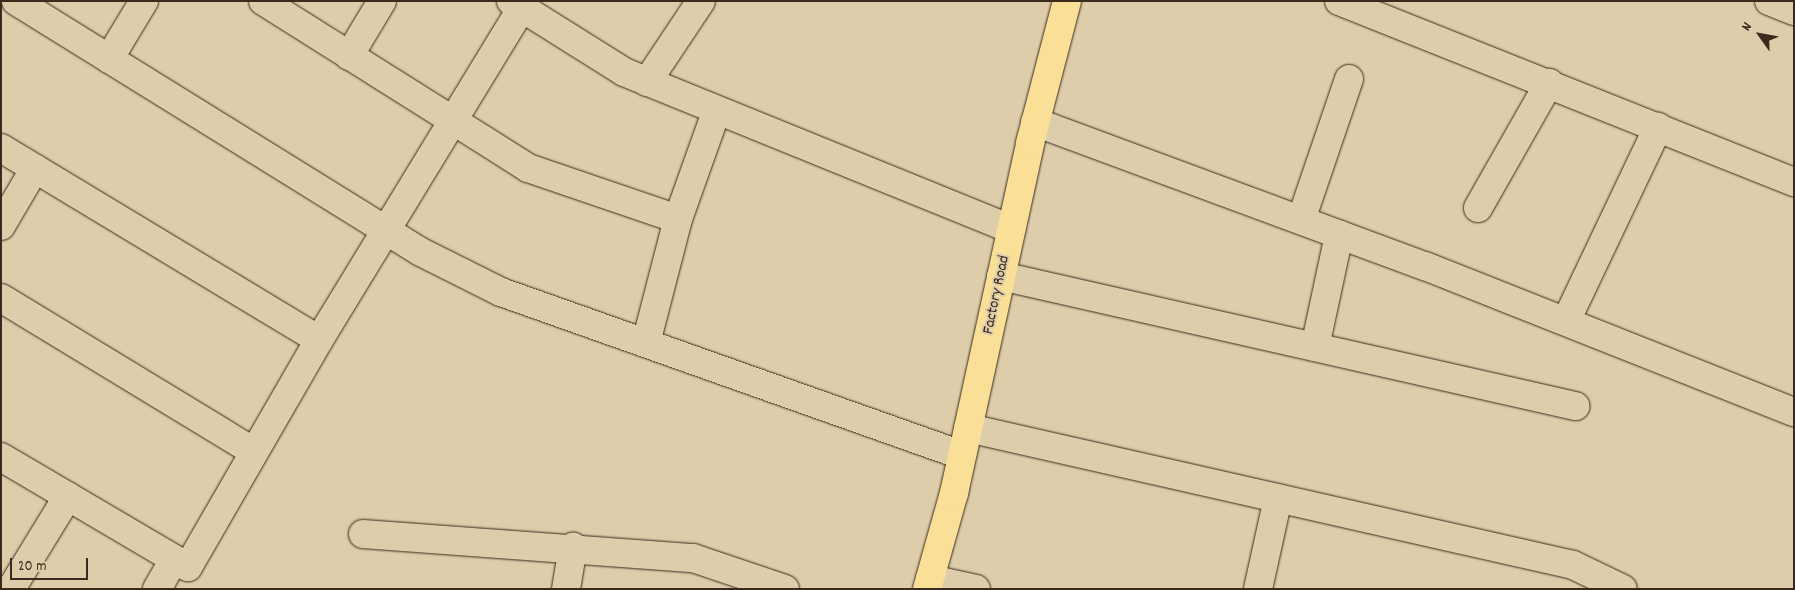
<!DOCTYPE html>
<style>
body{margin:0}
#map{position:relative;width:1795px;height:590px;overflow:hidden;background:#decdaa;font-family:Dekko,sans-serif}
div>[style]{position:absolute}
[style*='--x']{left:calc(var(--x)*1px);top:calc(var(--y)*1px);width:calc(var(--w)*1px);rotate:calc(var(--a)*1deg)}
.roads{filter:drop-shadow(0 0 1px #3b2a1e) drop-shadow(0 0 1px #3b2a1e)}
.minor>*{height:28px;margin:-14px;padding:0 14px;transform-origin:14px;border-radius:14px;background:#decdaa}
.major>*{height:28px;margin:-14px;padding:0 14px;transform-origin:14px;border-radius:14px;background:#fadf96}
span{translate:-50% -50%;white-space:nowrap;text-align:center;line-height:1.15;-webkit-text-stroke:4px #decdaa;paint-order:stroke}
.street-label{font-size:16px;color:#3b2a1e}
.frame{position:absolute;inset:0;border:2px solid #3b2a1e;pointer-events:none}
.north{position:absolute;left:1735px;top:10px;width:50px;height:50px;-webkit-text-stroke:4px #decdaa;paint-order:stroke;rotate:302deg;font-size:14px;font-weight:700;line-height:20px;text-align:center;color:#3b2a1e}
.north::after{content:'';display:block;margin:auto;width:18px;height:22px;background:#3b2a1e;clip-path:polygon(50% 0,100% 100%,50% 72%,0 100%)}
.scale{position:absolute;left:10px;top:558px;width:78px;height:22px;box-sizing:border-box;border:2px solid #3b2a1e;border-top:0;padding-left:6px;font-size:15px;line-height:18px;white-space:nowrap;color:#3b2a1e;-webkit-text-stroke:4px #decdaa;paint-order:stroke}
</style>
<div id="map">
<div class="roads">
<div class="minor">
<div style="--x:16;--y:1;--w:476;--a:31.8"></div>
<div style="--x:421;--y:252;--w:89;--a:26.6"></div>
<div style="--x:501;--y:292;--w:489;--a:19.5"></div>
<div style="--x:263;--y:1;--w:313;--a:32.2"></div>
<div style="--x:528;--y:168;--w:158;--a:18.8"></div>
<div style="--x:678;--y:219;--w:128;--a:104.5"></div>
<div style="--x:511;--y:1;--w:133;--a:32.1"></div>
<div style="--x:624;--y:72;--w:418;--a:22.1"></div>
<div style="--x:1339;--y:1;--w:490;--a:21.7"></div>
<div style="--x:1769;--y:1;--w:27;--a:22"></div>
<div style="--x:349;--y:56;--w:64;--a:-59"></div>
<div style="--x:109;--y:59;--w:68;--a:-58.9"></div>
<div style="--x:647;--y:82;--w:97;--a:-56.3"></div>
<div style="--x:1035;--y:122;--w:416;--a:20.3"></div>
<div style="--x:1425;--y:266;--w:397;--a:21.6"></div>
<div style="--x:1;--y:148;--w:371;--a:31.1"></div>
<div style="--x:319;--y:340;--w:389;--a:-58.6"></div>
<div style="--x:1478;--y:208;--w:144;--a:-60.4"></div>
<div style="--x:678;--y:219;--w:114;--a:-70.4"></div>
<div style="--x:1301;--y:220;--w:149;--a:-71.2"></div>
<div style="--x:1;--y:226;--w:67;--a:-59.6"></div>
<div style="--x:1001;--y:276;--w:589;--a:12.76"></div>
<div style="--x:1;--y:298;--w:296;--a:31.3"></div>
<div style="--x:1566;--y:321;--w:215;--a:-64.6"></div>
<div style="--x:1315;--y:347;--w:115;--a:-77.9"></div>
<div style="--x:968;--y:428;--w:620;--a:12.76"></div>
<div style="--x:1573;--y:565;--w:55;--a:25.6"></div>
<div style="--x:1;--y:457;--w:217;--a:30.5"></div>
<div style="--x:188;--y:567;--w:262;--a:-60"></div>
<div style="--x:363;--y:534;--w:331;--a:4.2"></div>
<div style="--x:693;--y:558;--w:97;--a:18.6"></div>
<div style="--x:930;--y:579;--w:47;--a:12.3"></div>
<div style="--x:11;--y:589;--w:109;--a:-58.5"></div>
<div style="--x:157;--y:589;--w:34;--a:-60"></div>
<div style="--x:566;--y:589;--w:43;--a:-80.5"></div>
<div style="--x:1258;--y:589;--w:93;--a:-77.6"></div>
</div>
<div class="major">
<div style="--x:927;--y:589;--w:100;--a:-74.3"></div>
<div style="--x:954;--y:493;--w:358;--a:-77.7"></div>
<div style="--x:1030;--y:143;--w:147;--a:-75.4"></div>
</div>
</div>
<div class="street-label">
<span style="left:997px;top:295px;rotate:-78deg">Factory Road</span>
</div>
<div class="frame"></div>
<div class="north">N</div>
<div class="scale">20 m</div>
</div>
